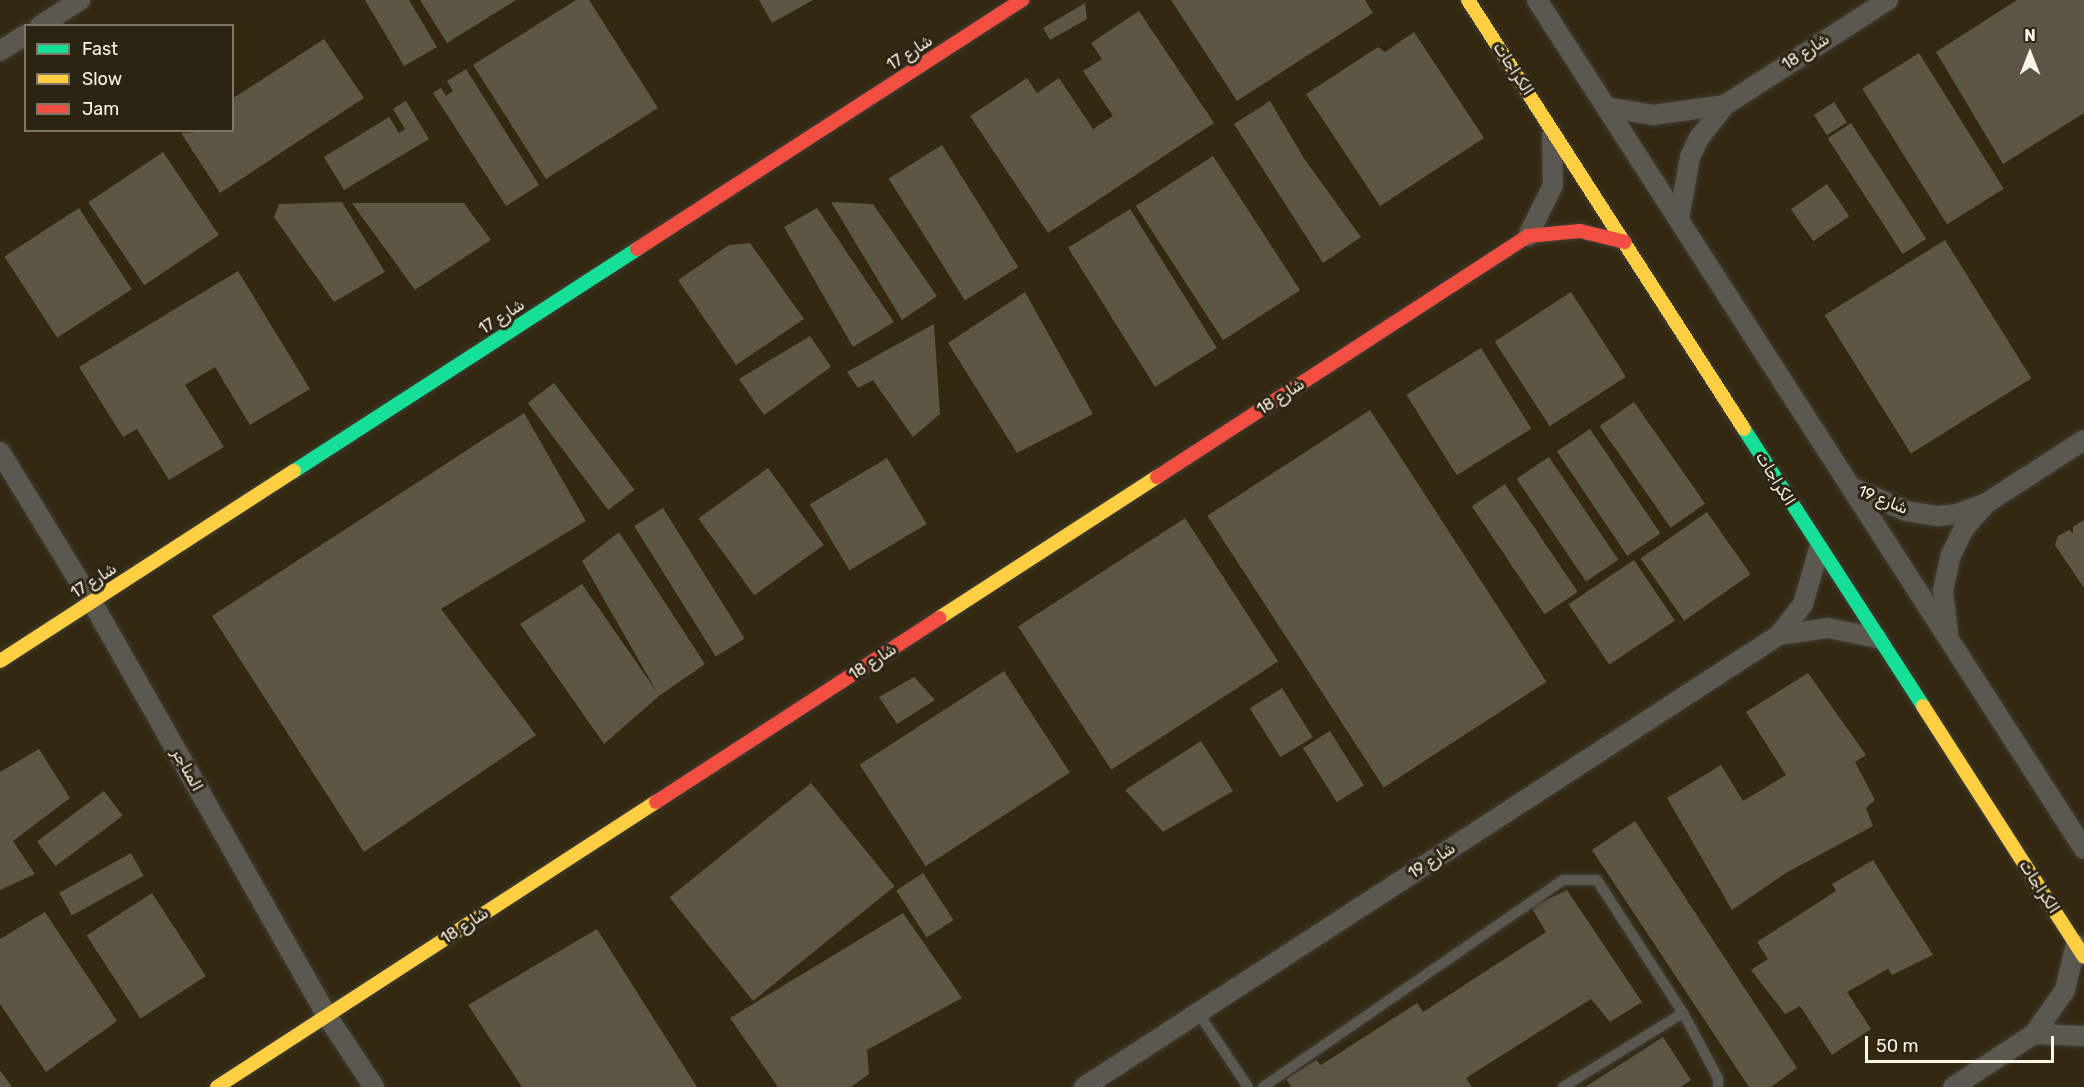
<!DOCTYPE html>
<meta charset="utf-8">
<style>
body{margin:0}
#map{position:relative;width:2084px;height:1087px;overflow:hidden;background:#262218;font-family:Rubik,"Noto Sans Arabic",sans-serif}
div>[style]{position:absolute}
[style*='--x']{left:calc(var(--x)*1px);top:calc(var(--y)*1px);width:calc(var(--w)*1px);rotate:calc(var(--a)*1deg)}
.built>*{inset:0;background:#332911}
.building>*{inset:0;background:#5c5644;transform-origin:0 0}
.roads{filter:drop-shadow(0 0 2px #413d36) drop-shadow(0 0 2px #413d36)}
.lane>*{height:10px;margin:-5px;padding:0 5px;transform-origin:5px;border-radius:5px;background:#5b5850}
.street>*{height:20px;margin:-10px;padding:0 10px;transform-origin:10px;border-radius:10px;background:#5b5850}
.fast>*{height:14px;margin:-7px;padding:0 7px;transform-origin:7px;border-radius:7px;background:#16e098}
.slow>*{height:14px;margin:-7px;padding:0 7px;transform-origin:7px;border-radius:7px;background:#ffcf43}
.jam>*{height:14px;margin:-7px;padding:0 7px;transform-origin:7px;border-radius:7px;background:#f24e42}
span{translate:-50% -50%;white-space:nowrap;text-align:center;line-height:1.15;-webkit-text-stroke:6px #2c2412;paint-order:stroke}
.street-label{font-size:16px;color:#f9f4e8}
.legend{position:absolute;left:24px;top:24px;width:210px;height:108px;box-sizing:border-box;background:#2c2412;border:2px solid #7e7768;margin:0;padding:8px 10px;list-style:none;font-size:18px;color:#f9f4e8}
.legend li{display:flex;align-items:center;gap:12px;height:30px}
.legend b{width:30px;border:2px solid #7e7768}
.north{position:absolute;left:2000px;top:24px;width:60px;height:60px;-webkit-text-stroke:4px #2c2412;paint-order:stroke;rotate:0deg;font-size:16px;font-weight:700;line-height:24px;text-align:center;color:#f9f4e8}
.north::after{content:'';display:block;margin:auto;width:21px;height:27px;background:#f9f4e8;clip-path:polygon(50% 0,100% 100%,50% 72%,0 100%)}
.scale{position:absolute;left:1865px;top:1036px;width:189px;height:27px;box-sizing:border-box;border:3px solid #f9f4e8;border-top:0;padding-left:8px;font-size:18px;line-height:21px;white-space:nowrap;color:#f9f4e8;-webkit-text-stroke:4px #2c2412;paint-order:stroke}
</style>
<div id="map">
<div class="built">
<div style="clip-path:polygon(evenodd,0 0,2084px 0,2084px 1087px,0 1087px,0 0,26px 26px,232px 26px,232px 130px,26px 130px,26px 26px)"></div>
</div>
<div class="building">
<div style="clip-path:polygon(365px 0,409px 0,437px 47px,404px 66px)"></div>
<div style="clip-path:polygon(420px 0,516px 0,447px 43px)"></div>
<div style="clip-path:polygon(576px 0,589px 0,658px 108px,546px 179px,473px 65px)"></div>
<div style="clip-path:polygon(759px 0,813px 0,772px 23px)"></div>
<div style="clip-path:polygon(1171px 0,1365px 0,1373px 13px,1237px 101px)"></div>
<div style="clip-path:polygon(2017px 0,2084px 0,2084px 113px,2003px 164px,1936px 52px)"></div>
<div style="clip-path:polygon(1085px 3px,1087px 19px,1050px 40px,1043px 28px)"></div>
<div style="clip-path:polygon(1139px 11px,1214px 123px,1048px 233px,970px 116px,1027px 78px,1037px 93px,1059px 78px,1093px 129px,1113px 116px,1083px 71px,1102px 59px,1091px 43px)"></div>
<div style="clip-path:polygon(1414px 32px,1484px 138px,1380px 206px,1306px 94px,1378px 47px,1385px 52px)"></div>
<div style="clip-path:polygon(324px 39px,364px 98px,220px 193px,181px 133px,232px 130px,232px 99px)"></div>
<div style="left:1919px;top:53px;width:160px;height:67px;rotate:58deg"></div>
<div style="clip-path:polygon(466px 69px,539px 185px,506px 206px,433px 93px,441px 88px,446px 96px,453px 91px,447px 81px)"></div>
<div style="clip-path:polygon(406px 101px,429px 139px,344px 190px,324px 157px,389px 117px,399px 133px,405px 129px,393px 109px)"></div>
<div style="clip-path:polygon(1270px 101px,1305px 160px,1361px 237px,1323px 263px,1234px 124px)"></div>
<div style="left:1834px;top:102px;width:24px;height:24px;rotate:57deg"></div>
<div style="left:1851px;top:123px;width:138px;height:28px;rotate:57deg"></div>
<div style="left:942px;top:145px;width:144px;height:63px;rotate:58deg"></div>
<div style="left:163px;top:152px;width:100px;height:90px;rotate:56deg"></div>
<div style="left:1213px;top:156px;width:160px;height:92px;rotate:57deg"></div>
<div style="left:1827px;top:184px;width:39px;height:44px;rotate:55deg"></div>
<div style="clip-path:polygon(342px 202px,385px 272px,334px 302px,274px 217px,279px 204px)"></div>
<div style="clip-path:polygon(831px 202px,873px 204px,937px 296px,902px 320px)"></div>
<div style="clip-path:polygon(352px 203px,464px 203px,491px 240px,415px 290px)"></div>
<div style="left:79px;top:208px;width:97px;height:89px;rotate:57deg"></div>
<div style="clip-path:polygon(817px 208px,894px 322px,853px 347px,784px 227px)"></div>
<div style="left:1130px;top:209px;width:164px;height:73px;rotate:58deg"></div>
<div style="left:1945px;top:240px;width:163px;height:142px;rotate:58deg"></div>
<div style="clip-path:polygon(750px 243px,804px 319px,736px 365px,678px 280px,729px 245px)"></div>
<div style="clip-path:polygon(238px 271px,310px 389px,250px 425px,215px 367px,185px 385px,224px 447px,169px 480px,137px 429px,123px 437px,79px 367px)"></div>
<div style="clip-path:polygon(1025px 292px,1093px 414px,1017px 453px,948px 343px)"></div>
<div style="left:1571px;top:292px;width:101px;height:91px;rotate:57deg"></div>
<div style="clip-path:polygon(934px 324px,940px 414px,913px 437px,873px 380px,858px 388px,847px 372px)"></div>
<div style="clip-path:polygon(810px 336px,831px 367px,764px 415px,739px 379px)"></div>
<div style="left:1481px;top:348px;width:95px;height:88px;rotate:58deg"></div>
<div style="left:554px;top:383px;width:134px;height:33px;rotate:53deg"></div>
<div style="left:1634px;top:402px;width:124px;height:42px;rotate:55deg"></div>
<div style="left:1370px;top:410px;width:324px;height:194px;rotate:57deg"></div>
<div style="clip-path:polygon(524px 413px,586px 521px,441px 609px,536px 735px,364px 852px,212px 616px)"></div>
<div style="left:1590px;top:429px;width:126px;height:40px;rotate:56deg"></div>
<div style="left:1549px;top:457px;width:124px;height:39px;rotate:56deg"></div>
<div style="left:887px;top:458px;width:77px;height:90px;rotate:59deg"></div>
<div style="left:768px;top:468px;width:95px;height:86px;rotate:54deg"></div>
<div style="left:1505px;top:484px;width:130px;height:40px;rotate:56deg"></div>
<div style="left:663px;top:508px;width:154px;height:34px;rotate:58deg"></div>
<div style="left:1707px;top:512px;width:76px;height:81px;rotate:55deg"></div>
<div style="left:1185px;top:518px;width:171px;height:199px;rotate:57deg"></div>
<div style="clip-path:polygon(2084px 520px,2084px 588px,2055px 545px,2058px 536px,2069px 530px,2073px 533px,2073px 527px)"></div>
<div style="clip-path:polygon(619px 532px,705px 664px,659px 696px,604px 744px,520px 624px,582px 584px,657px 692px,582px 561px)"></div>
<div style="left:1634px;top:560px;width:73px;height:79px;rotate:56deg"></div>
<div style="left:1004px;top:671px;width:121px;height:172px;rotate:57deg"></div>
<div style="clip-path:polygon(1808px 673px,1866px 755px,1855px 762px,1875px 800px,1866px 808px,1873px 826px,1786px 873px,1732px 910px,1667px 798px,1721px 765px,1743px 801px,1786px 775px,1746px 712px)"></div>
<div style="clip-path:polygon(914px 677px,935px 700px,897px 724px,879px 697px)"></div>
<div style="left:1282px;top:688px;width:58px;height:38px;rotate:58deg"></div>
<div style="left:1330px;top:731px;width:64px;height:32px;rotate:58deg"></div>
<div style="clip-path:polygon(1201px 741px,1233px 791px,1163px 832px,1125px 790px)"></div>
<div style="clip-path:polygon(39px 749px,70px 798px,13px 841px,35px 874px,0 890px,0 772px)"></div>
<div style="left:811px;top:783px;width:133px;height:182px;rotate:51deg"></div>
<div style="left:104px;top:791px;width:31px;height:84px;rotate:53deg"></div>
<div style="clip-path:polygon(1635px 821px,1797px 1068px,1771px 1087px,1749px 1087px,1592px 850px)"></div>
<div style="left:131px;top:853px;width:26px;height:82px;rotate:61deg"></div>
<div style="clip-path:polygon(1873px 860px,1933px 955px,1892px 975px,1888px 969px,1847px 992px,1871px 1029px,1832px 1055px,1800px 1006px,1785px 1014px,1751px 970px,1768px 959px,1757px 942px,1836px 891px,1832px 884px)"></div>
<div style="left:923px;top:873px;width:56px;height:32px;rotate:57deg"></div>
<div style="clip-path:polygon(1567px 890px,1642px 1002px,1610px 1022px,1591px 999px,1466px 1078px,1472px 1087px,1291px 1087px,1286px 1079px,1316px 1060px,1321px 1065px,1417px 1003px,1423px 1012px,1546px 932px,1531px 907px)"></div>
<div style="left:152px;top:893px;width:99px;height:78px;rotate:57deg"></div>
<div style="clip-path:polygon(45px 912px,117px 1021px,46px 1072px,0 1004px,0 939px)"></div>
<div style="clip-path:polygon(903px 913px,962px 998px,867px 1050px,869px 1074px,851px 1087px,778px 1087px,730px 1018px)"></div>
<div style="clip-path:polygon(597px 929px,697px 1087px,522px 1087px,468px 1005px)"></div>
<div style="clip-path:polygon(1663px 1037px,1691px 1080px,1681px 1087px,1585px 1087px)"></div>
<div style="clip-path:polygon(0 1070px,12px 1087px,0 1087px)"></div>
</div>
<div class="roads">
<div class="lane">
<div style="--x:1199;--y:1014;--w:88;--a:56.1"></div>
<div style="--x:1263;--y:1087;--w:364;--a:-34.6"></div>
<div style="--x:1563;--y:880;--w:34;--a:0"></div>
<div style="--x:1597;--y:880;--w:158;--a:57.1"></div>
<div style="--x:1683;--y:1013;--w:74;--a:61.7"></div>
<div style="--x:1718;--y:1078;--w:9;--a:90"></div>
<div style="--x:1563;--y:1087;--w:141;--a:-31.7"></div>
</div>
<div class="street">
<div style="--x:1537;--y:0;--w:1010;--a:57.21"></div>
<div style="--x:40;--y:26;--w:48;--a:-33"></div>
<div style="--x:0;--y:51;--w:31;--a:-32"></div>
<div style="--x:1606;--y:107;--w:48;--a:9.7"></div>
<div style="--x:1653;--y:115;--w:73;--a:-7.9"></div>
<div style="--x:1679;--y:219;--w:63;--a:-79.9"></div>
<div style="--x:1690;--y:157;--w:21;--a:-65"></div>
<div style="--x:1699;--y:138;--w:42;--a:-51.8"></div>
<div style="--x:1725;--y:105;--w:194;--a:-32.8"></div>
<div style="--x:1528;--y:236;--w:57;--a:-63.9"></div>
<div style="--x:1553;--y:185;--w:50;--a:-91.1"></div>
<div style="--x:0;--y:452;--w:176;--a:58.5"></div>
<div style="--x:92;--y:602;--w:476;--a:60.4"></div>
<div style="--x:327;--y:1016;--w:85;--a:56.5"></div>
<div style="--x:1851;--y:487;--w:60;--a:23.6"></div>
<div style="--x:1906;--y:511;--w:32;--a:9"></div>
<div style="--x:1938;--y:516;--w:19;--a:-6"></div>
<div style="--x:1957;--y:514;--w:30;--a:-20"></div>
<div style="--x:1985;--y:504;--w:118;--a:-32.9"></div>
<div style="--x:1948;--y:633;--w:42;--a:-96.8"></div>
<div style="--x:1943;--y:591;--w:35;--a:-78"></div>
<div style="--x:1950;--y:557;--w:30;--a:-64"></div>
<div style="--x:1963;--y:530;--w:32;--a:-49"></div>
<div style="--x:1779;--y:635;--w:49;--a:-8.1"></div>
<div style="--x:1828;--y:628;--w:50;--a:11.5"></div>
<div style="--x:2034;--y:1034;--w:50;--a:2.3"></div>
<div style="--x:1084;--y:1087;--w:829;--a:-33.04"></div>
<div style="--x:1779;--y:635;--w:39;--a:-52"></div>
<div style="--x:1803;--y:604;--w:57;--a:-73.8"></div>
<div style="--x:1953;--y:1087;--w:97;--a:-33.2"></div>
<div style="--x:2034;--y:1034;--w:54;--a:-54.8"></div>
<div style="--x:2065;--y:990;--w:47;--a:-76.6"></div>
</div>
<div class="fast">
<div style="--x:1744;--y:429;--w:330;--a:57.1"></div>
<div style="--x:294;--y:471;--w:409;--a:-32.9"></div>
</div>
<div class="slow">
<div style="--x:1468;--y:0;--w:510;--a:57.24"></div>
<div style="--x:939;--y:618;--w:260;--a:-32.9"></div>
<div style="--x:0;--y:661;--w:350;--a:-32.9"></div>
<div style="--x:1923;--y:706;--w:298;--a:57.3"></div>
<div style="--x:217;--y:1087;--w:523;--a:-32.99"></div>
</div>
<div class="jam">
<div style="--x:637;--y:249;--w:459;--a:-32.9"></div>
<div style="--x:1157;--y:477;--w:442;--a:-33"></div>
<div style="--x:1528;--y:236;--w:52;--a:-5.5"></div>
<div style="--x:1580;--y:231;--w:46;--a:13.7"></div>
<div style="--x:656;--y:802;--w:338;--a:-33"></div>
</div>
</div>
<div class="street-label">
<span style="left:1806px;top:52px;rotate:-33deg">شارع 18</span>
<span style="left:910px;top:53px;rotate:-33deg">شارع 17</span>
<span style="left:1513px;top:69px;rotate:57deg">الكراجات</span>
<span style="left:502px;top:317px;rotate:-33deg">شارع 17</span>
<span style="left:1281px;top:397px;rotate:-33deg">شارع 18</span>
<span style="left:1775px;top:479px;rotate:58deg">الكراجات</span>
<span style="left:1883px;top:500px;rotate:22deg">شارع 19</span>
<span style="left:94px;top:581px;rotate:-33deg">شارع 17</span>
<span style="left:873px;top:662px;rotate:-33deg">شارع 18</span>
<span style="left:187px;top:770px;rotate:61deg">المناجر</span>
<span style="left:1432px;top:861px;rotate:-33deg">شارع 19</span>
<span style="left:2039px;top:887px;rotate:57deg">الكراجات</span>
<span style="left:465px;top:926px;rotate:-33deg">شارع 18</span>
</div>
<ul class="legend">
<li><b style="height:8px;background:#16e098"></b>Fast</li>
<li><b style="height:8px;background:#ffcf43"></b>Slow</li>
<li><b style="height:8px;background:#f24e42"></b>Jam</li>
</ul>
<div class="north">N</div>
<div class="scale">50 m</div>
</div>
